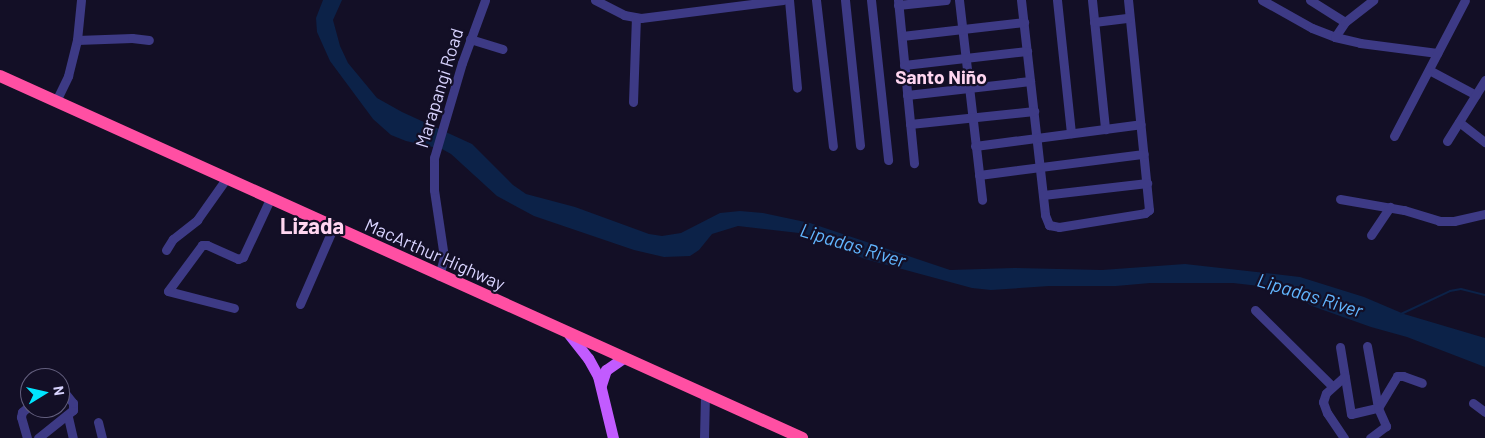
<!DOCTYPE html>
<meta charset="utf-8">
<style>
body{margin:0}
#map{position:relative;width:1485px;height:438px;overflow:hidden;background:#130f26;font-family:Barlow,sans-serif}
div>[style]{position:absolute}
[style*='--x']{left:calc(var(--x)*1px);top:calc(var(--y)*1px);width:calc(var(--w)*1px);rotate:calc(var(--a)*1deg)}
.water>*{inset:0;background:#0c2248}
.stream>*{height:2px;margin:-1px;padding:0 1px;transform-origin:1px;border-radius:1px;background:#0c2248}
.minor>*{height:9px;margin:-4.5px;padding:0 4.5px;transform-origin:4.5px;border-radius:4.5px;background:#3d3a85}
.major>*{height:11px;margin:-5.5px;padding:0 5.5px;transform-origin:5.5px;border-radius:5.5px;background:#c25bff}
.highway>*{height:12px;margin:-6px;padding:0 6px;transform-origin:6px;border-radius:6px;background:#ff4fa3}
span{translate:-50% -50%;white-space:nowrap;text-align:center;line-height:1.15;-webkit-text-stroke:4.5px #130f26;paint-order:stroke}
.street-label{font-size:18px;color:#d9d4ff}
.neighbourhood-label{font-size:19px;color:#ffd6f0;font-weight:700}
.water-label{font-size:19px;color:#62b6ff;font-style:italic}
.district-label{font-size:22px;color:#ffd6f0;font-weight:700}
.north{position:absolute;left:20px;top:368px;width:50px;height:50px;box-sizing:border-box;background:#130f26;border:1px solid #625e7d;border-radius:50%;rotate:81deg;font-size:14px;font-weight:700;line-height:20px;text-align:center;color:#d9d4ff}
.north::after{content:'';display:block;margin:auto;width:18px;height:22px;background:#00e5ff;clip-path:polygon(50% 0,100% 100%,50% 72%,0 100%)}
</style>
<div id="map">
<div class="water">
<div style="clip-path:polygon(323px 0,342px 0,333px 20px,340px 46px,348px 63px,377px 98px,402px 112px,472px 144px,513px 185px,526px 194px,575px 207px,649px 234px,662px 236px,681px 233px,720px 213px,740px 211px,763px 213px,810px 223px,950px 270px,1014px 268px,1102px 270px,1185px 264px,1300px 277px,1364px 297px,1404px 314px,1485px 338px,1485px 367px,1407px 337px,1371px 327px,1312px 306px,1284px 291px,1268px 287px,1233px 283px,1150px 283px,1116px 286px,1049px 286px,991px 290px,972px 288px,865px 259px,799px 233px,738px 226px,712px 234px,699px 250px,690px 256px,664px 257px,634px 250px,534px 216px,497px 196px,451px 154px,442px 149px,406px 141px,391px 135px,373px 119px,330px 61px,317px 32px,316px 18px)"></div>
</div>
<div class="stream">
<div style="--x:1401;--y:314;--w:54;--a:-25.1"></div>
<div style="--x:1450;--y:291;--w:11;--a:-10"></div>
<div style="--x:1461;--y:289;--w:25;--a:14"></div>
</div>
<div class="minor">
<div style="--x:595;--y:0;--w:33;--a:27"></div>
<div style="--x:624;--y:15;--w:17;--a:10"></div>
<div style="--x:641;--y:18;--w:143;--a:-7.2"></div>
<div style="--x:789;--y:0;--w:88;--a:84.8"></div>
<div style="--x:816;--y:0;--w:147;--a:83.4"></div>
<div style="--x:845;--y:0;--w:146;--a:84.1"></div>
<div style="--x:871;--y:0;--w:161;--a:83.9"></div>
<div style="--x:898;--y:0;--w:164;--a:84.4"></div>
<div style="--x:959;--y:0;--w:201;--a:83.4"></div>
<div style="--x:1021;--y:0;--w:216;--a:83.6"></div>
<div style="--x:1045;--y:215;--w:11;--a:68"></div>
<div style="--x:1049;--y:225;--w:10;--a:11"></div>
<div style="--x:1059;--y:227;--w:87;--a:-9.2"></div>
<div style="--x:1145;--y:213;--w:5;--a:-37"></div>
<div style="--x:1149;--y:210;--w:211;--a:-95.7"></div>
<div style="--x:1057;--y:0;--w:134;--a:84"></div>
<div style="--x:1092;--y:0;--w:130;--a:84.2"></div>
<div style="--x:1262;--y:0;--w:57;--a:29.2"></div>
<div style="--x:1312;--y:28;--w:25;--a:21"></div>
<div style="--x:1335;--y:37;--w:26;--a:13"></div>
<div style="--x:1360;--y:43;--w:78;--a:7.4"></div>
<div style="--x:1310;--y:0;--w:41;--a:32.2"></div>
<div style="--x:898;--y:5;--w:48;--a:-5.9"></div>
<div style="--x:1094;--y:22;--w:35;--a:-7"></div>
<div style="--x:902;--y:36;--w:123;--a:-6.5"></div>
<div style="--x:1335;--y:37;--w:18;--a:-56"></div>
<div style="--x:1345;--y:22;--w:36;--a:-38"></div>
<div style="--x:470;--y:39;--w:34;--a:17"></div>
<div style="--x:77;--y:40;--w:55;--a:-2.1"></div>
<div style="--x:132;--y:38;--w:17;--a:7"></div>
<div style="--x:904;--y:65;--w:124;--a:-6.5"></div>
<div style="--x:1429;--y:70;--w:53;--a:28"></div>
<div style="--x:907;--y:95;--w:124;--a:-6.5"></div>
<div style="--x:56;--y:101;--w:28;--a:-64"></div>
<div style="--x:68;--y:76;--w:37;--a:-76"></div>
<div style="--x:77;--y:40;--w:40;--a:-84.3"></div>
<div style="--x:633;--y:102;--w:84;--a:-88"></div>
<div style="--x:1459;--y:122;--w:33;--a:38"></div>
<div style="--x:910;--y:124;--w:125;--a:-6"></div>
<div style="--x:1394;--y:136;--w:153;--a:-62.4"></div>
<div style="--x:1447;--y:141;--w:72;--a:-58.1"></div>
<div style="--x:975;--y:146;--w:167;--a:-7.5"></div>
<div style="--x:979;--y:175;--w:166;--a:-7.3"></div>
<div style="--x:1043;--y:195;--w:105;--a:-6.6"></div>
<div style="--x:1340;--y:199;--w:65;--a:9.8"></div>
<div style="--x:1404;--y:210;--w:37;--a:17"></div>
<div style="--x:1439;--y:221;--w:15;--a:0"></div>
<div style="--x:1454;--y:221;--w:32;--a:-13"></div>
<div style="--x:1371;--y:235;--w:34;--a:-56"></div>
<div style="--x:166;--y:250;--w:13;--a:-58"></div>
<div style="--x:173;--y:239;--w:31;--a:-38"></div>
<div style="--x:197;--y:220;--w:50;--a:-54.7"></div>
<div style="--x:439;--y:276;--w:20;--a:-75"></div>
<div style="--x:444;--y:257;--w:68;--a:-98.5"></div>
<div style="--x:434;--y:190;--w:32;--a:-90"></div>
<div style="--x:434;--y:158;--w:99;--a:-73.6"></div>
<div style="--x:462;--y:63;--w:67;--a:-69.9"></div>
<div style="--x:300;--y:304;--w:83;--a:-66.5"></div>
<div style="--x:234;--y:308;--w:68;--a:-165.6"></div>
<div style="--x:168;--y:291;--w:57;--a:-53.5"></div>
<div style="--x:202;--y:245;--w:5;--a:0"></div>
<div style="--x:207;--y:245;--w:34;--a:24"></div>
<div style="--x:238;--y:259;--w:5;--a:-22"></div>
<div style="--x:243;--y:257;--w:64;--a:-65"></div>
<div style="--x:1255;--y:310;--w:108;--a:44.6"></div>
<div style="--x:1367;--y:346;--w:63;--a:79.9"></div>
<div style="--x:1378;--y:408;--w:20;--a:66"></div>
<div style="--x:1386;--y:426;--w:20;--a:143"></div>
<div style="--x:1340;--y:347;--w:68;--a:80.7"></div>
<div style="--x:1351;--y:414;--w:28;--a:-13"></div>
<div style="--x:1378;--y:408;--w:37;--a:-59"></div>
<div style="--x:1397;--y:376;--w:6;--a:0"></div>
<div style="--x:1403;--y:376;--w:20;--a:20"></div>
<div style="--x:1473;--y:403;--w:15;--a:37"></div>
<div style="--x:68;--y:417;--w:22;--a:77"></div>
<div style="--x:98;--y:422;--w:16;--a:76"></div>
<div style="--x:27;--y:438;--w:22;--a:-106"></div>
<div style="--x:21;--y:417;--w:5;--a:-79"></div>
<div style="--x:22;--y:412;--w:11;--a:-41"></div>
<div style="--x:38;--y:438;--w:45;--a:-38.7"></div>
<div style="--x:73;--y:410;--w:7;--a:-90"></div>
<div style="--x:73;--y:403;--w:21;--a:-129"></div>
<div style="--x:704;--y:438;--w:43;--a:-88.7"></div>
<div style="--x:1344;--y:438;--w:30;--a:-124"></div>
<div style="--x:1327;--y:413;--w:12;--a:-110"></div>
<div style="--x:1323;--y:402;--w:9;--a:-72"></div>
<div style="--x:1326;--y:393;--w:25;--a:-42"></div>
</div>
<div class="major">
<div style="--x:569;--y:334;--w:31;--a:52"></div>
<div style="--x:588;--y:358;--w:21;--a:61"></div>
<div style="--x:598;--y:376;--w:64;--a:76.4"></div>
<div style="--x:601;--y:385;--w:16;--a:-72"></div>
<div style="--x:606;--y:370;--w:21;--a:-35"></div>
</div>
<div class="highway">
<div style="--x:0;--y:76;--w:880;--a:24.29"></div>
</div>
<div class="street-label">
<span style="left:439px;top:88px;rotate:-73deg">Marapangi Road</span>
<span style="left:435px;top:254px;rotate:24deg">MacArthur Highway</span>
</div>
<div class="neighbourhood-label">
<span style="left:941px;top:77px">Santo Niño</span>
</div>
<div class="water-label">
<span style="left:853px;top:245px;rotate:17deg">Lipadas River</span>
<span style="left:1310px;top:295px;rotate:17deg">Lipadas River</span>
</div>
<div class="district-label">
<span style="left:312px;top:226px">Lizada</span>
</div>
<div class="north">N</div>
</div>
